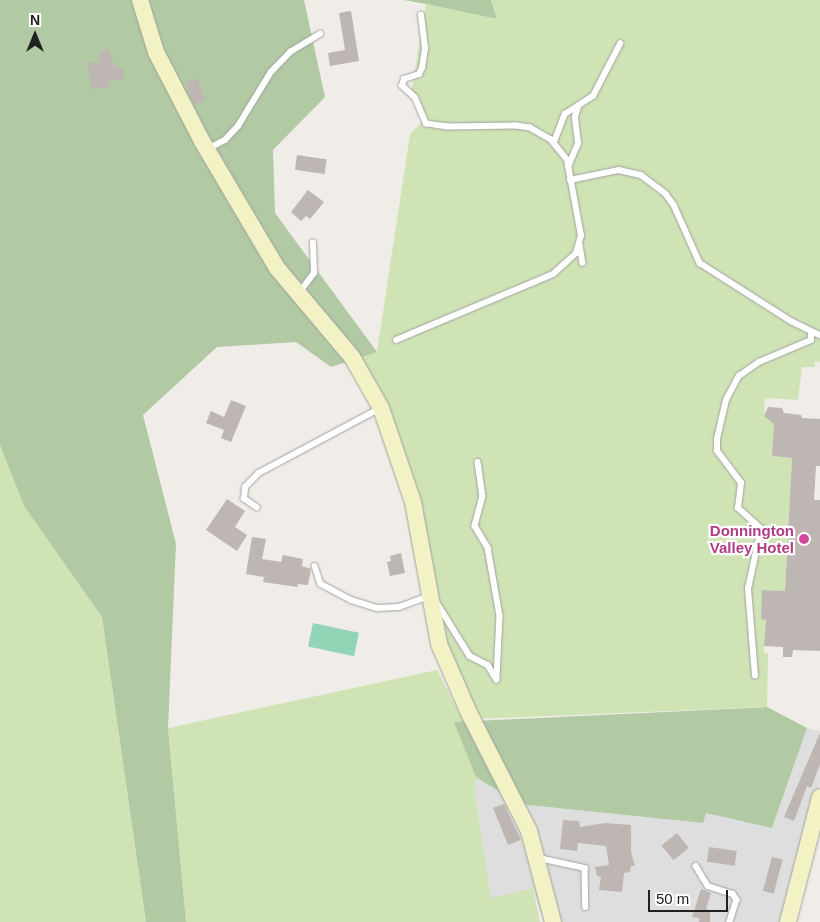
<!DOCTYPE html>
<style>
body{margin:0}
#map{position:relative;width:820px;height:922px;overflow:hidden;background:#f0ede9;font-family:Arial,sans-serif}
div>[style]{position:absolute}
[style*='--x']{left:calc(var(--x)*1px);top:calc(var(--y)*1px);width:calc(var(--w)*1px);rotate:calc(var(--a)*1deg)}
.residential>*{inset:0;background:#dfdede}
.grass>*{inset:0;background:#cfe3b5}
.forest>*{inset:0;background:#b1caa3}
.pitch>*{inset:0;background:#91d5b6;transform-origin:0 0}
.building>*{inset:0;background:#bdb6b2;transform-origin:0 0}
.roads{filter:drop-shadow(0 0 1px #a2a2a2) drop-shadow(0 0 1px #a2a2a2)}
.lane>*{height:5.5px;margin:-2.75px;padding:0 2.75px;transform-origin:2.75px;border-radius:2.75px;background:#fff}
.secondary>*{height:16px;margin:-8px;padding:0 8px;transform-origin:8px;border-radius:8px;background:#f3f2c4}
.dots>*{width:14px;height:14px;translate:-50% -50%;box-sizing:border-box;border:2px solid #fff;border-radius:50%}
span{translate:-50% -50%;white-space:nowrap;text-align:center;line-height:1.15;-webkit-text-stroke:4.5px #fff;paint-order:stroke}
.hotel-label{font-size:15px;color:#b23c85;font-weight:700}
.right{translate:-100% -50%;text-align:right}
.north{position:absolute;left:10px;top:10px;width:50px;height:50px;-webkit-text-stroke:4px #fff;paint-order:stroke;rotate:0deg;font-size:14px;font-weight:700;line-height:20px;text-align:center;color:#212121}
.north::after{content:'';display:block;margin:auto;width:18px;height:22px;background:#212121;clip-path:polygon(50% 0,100% 100%,50% 72%,0 100%)}
.scale{position:absolute;left:648px;top:890px;width:80px;height:22px;box-sizing:border-box;border:2px solid #212121;border-top:0;padding-left:6px;font-size:15px;line-height:18px;white-space:nowrap;color:#212121;-webkit-text-stroke:4px #fff;paint-order:stroke}
</style>
<div id="map">
<div class="residential">
<div style="clip-path:polygon(807px 728px,820px 731px,820px 782px,784px 922px,544px 922px,533px 888px,491px 899px,476px 799px,476px 777px,519px 804px,702px 823px,706px 813px,772px 828px)"></div>
</div>
<div class="grass">
<div style="clip-path:polygon(491px 0,820px 0,820px 362px,815px 361px,815px 367px,802px 367px,798px 400px,765px 398px,764px 416px,774px 424px,772px 456px,792px 458px,785px 591px,762px 590px,766px 620px,764px 653px,768px 653px,767px 707px,475px 719px,447px 666px,418px 523px,352px 357px,377px 352px,410px 134px,423px 121px,411px 94px,426px 4px,497px 19px)"></div>
<div style="clip-path:polygon(0 445px,24px 506px,102px 617px,146px 922px,0 922px)"></div>
<div style="clip-path:polygon(437px 670px,500px 792px,476px 777px,476px 800px,491px 898px,533px 888px,540px 922px,186px 922px,168px 728px)"></div>
</div>
<div class="forest">
<div style="clip-path:polygon(0 0,304px 0,325px 97px,273px 150px,275px 213px,377px 352px,331px 367px,296px 342px,217px 347px,143px 415px,176px 544px,168px 728px,186px 922px,146px 922px,102px 617px,24px 506px,0 445px)"></div>
<div style="clip-path:polygon(404px 0,491px 0,497px 19px,426px 4px)"></div>
<div style="clip-path:polygon(767px 707px,807px 728px,772px 828px,706px 813px,703px 823px,519px 804px,476px 777px,454px 722px)"></div>
</div>
<div class="pitch">
<div style="left:313px;top:623px;width:47px;height:24px;rotate:12deg"></div>
</div>
<div class="building">
<div style="clip-path:polygon(351px 11px,359px 61px,330px 66px,328px 53px,345px 50px,339px 13px)"></div>
<div style="clip-path:polygon(109px 50px,115px 67px,123px 67px,124px 79px,109px 81px,109px 87px,91px 89px,88px 63px,100px 62px,99px 51px)"></div>
<div style="left:197px;top:78px;width:24px;height:12px;rotate:71deg"></div>
<div style="left:297px;top:155px;width:30px;height:15px;rotate:8deg"></div>
<div style="clip-path:polygon(308px 190px,324px 202px,310px 219px,306px 216px,301px 221px,291px 212px)"></div>
<div style="clip-path:polygon(231px 400px,246px 406px,231px 442px,221px 438px,224px 430px,206px 423px,211px 411px,224px 417px)"></div>
<div style="clip-path:polygon(768px 407px,782px 408px,784px 413px,801px 415px,802px 418px,820px 419px,820px 466px,816px 466px,814px 500px,820px 500px,820px 651px,793px 650px,792px 657px,783px 657px,783px 647px,764px 646px,766px 620px,761px 619px,762px 590px,785px 591px,792px 458px,772px 456px,774px 424px,764px 416px)"></div>
<div style="clip-path:polygon(227px 499px,245px 511px,235px 527px,247px 535px,237px 551px,206px 530px)"></div>
<div style="clip-path:polygon(252px 537px,266px 539px,262px 559px,281px 562px,283px 555px,303px 559px,302px 566px,311px 569px,308px 585px,298px 584px,297px 587px,263px 582px,264px 577px,246px 574px)"></div>
<div style="clip-path:polygon(401px 553px,405px 573px,390px 576px,387px 562px,391px 561px,390px 556px)"></div>
<div style="clip-path:polygon(820px 733px,820px 764px,811px 788px,807px 786px,794px 821px,784px 817px)"></div>
<div style="clip-path:polygon(504px 804px,521px 840px,508px 845px,493px 808px)"></div>
<div style="clip-path:polygon(563px 820px,579px 821px,580px 827px,605px 823px,631px 825px,631px 852px,635px 866px,631px 866px,630px 872px,624px 873px,622px 892px,599px 890px,601px 877px,597px 876px,595px 867px,609px 865px,606px 846px,578px 843px,577px 851px,560px 849px)"></div>
<div style="left:677px;top:833px;width:19px;height:20px;rotate:51deg"></div>
<div style="left:709px;top:847px;width:28px;height:15px;rotate:8deg"></div>
<div style="left:772px;top:857px;width:11px;height:35px;rotate:15deg"></div>
<div style="clip-path:polygon(701px 889px,711px 893px,706px 909px,710px 910px,710px 922px,699px 922px,699px 918px,692px 917px)"></div>
</div>
<div class="roads">
<div class="lane">
<div style="--x:554;--y:142;--w:30;--a:-69"></div>
<div style="--x:565;--y:114;--w:33;--a:-33"></div>
<div style="--x:593;--y:96;--w:59;--a:-62.6"></div>
<div style="--x:209;--y:148;--w:18;--a:-27"></div>
<div style="--x:225;--y:140;--w:19;--a:-47"></div>
<div style="--x:238;--y:126;--w:63;--a:-58.6"></div>
<div style="--x:271;--y:72;--w:28;--a:-46"></div>
<div style="--x:290;--y:52;--w:35;--a:-31"></div>
<div style="--x:568;--y:167;--w:26;--a:-67"></div>
<div style="--x:578;--y:143;--w:26;--a:-97"></div>
<div style="--x:575;--y:117;--w:10;--a:-73"></div>
<div style="--x:570;--y:180;--w:50;--a:-11.5"></div>
<div style="--x:619;--y:170;--w:23;--a:13"></div>
<div style="--x:641;--y:175;--w:31;--a:37"></div>
<div style="--x:666;--y:194;--w:14;--a:54"></div>
<div style="--x:674;--y:205;--w:64;--a:65.9"></div>
<div style="--x:700;--y:263;--w:108;--a:32.5"></div>
<div style="--x:791;--y:321;--w:32;--a:26"></div>
<div style="--x:580;--y:245;--w:18;--a:81"></div>
<div style="--x:299;--y:293;--w:25;--a:-53"></div>
<div style="--x:314;--y:273;--w:30;--a:-92"></div>
<div style="--x:396;--y:340;--w:170;--a:-22.8"></div>
<div style="--x:553;--y:274;--w:31;--a:-42"></div>
<div style="--x:576;--y:253;--w:18;--a:-74"></div>
<div style="--x:581;--y:236;--w:77;--a:-100.4"></div>
<div style="--x:567;--y:160;--w:26;--a:-129"></div>
<div style="--x:551;--y:140;--w:24;--a:-150"></div>
<div style="--x:530;--y:128;--w:15;--a:-172"></div>
<div style="--x:515;--y:126;--w:67;--a:179.1"></div>
<div style="--x:448;--y:127;--w:22;--a:-172"></div>
<div style="--x:426;--y:124;--w:28;--a:-113"></div>
<div style="--x:415;--y:98;--w:18;--a:-137"></div>
<div style="--x:402;--y:86;--w:7;--a:-74"></div>
<div style="--x:404;--y:79;--w:16;--a:-18"></div>
<div style="--x:419;--y:74;--w:7;--a:-63"></div>
<div style="--x:422;--y:68;--w:20;--a:-81"></div>
<div style="--x:425;--y:48;--w:33;--a:-97"></div>
<div style="--x:478;--y:462;--w:34;--a:82"></div>
<div style="--x:483;--y:496;--w:31;--a:105"></div>
<div style="--x:475;--y:526;--w:26;--a:59"></div>
<div style="--x:488;--y:548;--w:69;--a:80"></div>
<div style="--x:500;--y:616;--w:62;--a:92.8"></div>
<div style="--x:257;--y:508;--w:16;--a:-145"></div>
<div style="--x:244;--y:499;--w:12;--a:-85"></div>
<div style="--x:245;--y:487;--w:20;--a:-45"></div>
<div style="--x:259;--y:473;--w:136;--a:-28.1"></div>
<div style="--x:315;--y:566;--w:19;--a:72"></div>
<div style="--x:321;--y:584;--w:34;--a:28"></div>
<div style="--x:351;--y:600;--w:28;--a:17"></div>
<div style="--x:378;--y:608;--w:21;--a:-3"></div>
<div style="--x:399;--y:607;--w:32;--a:-20"></div>
<div style="--x:429;--y:596;--w:5;--a:22"></div>
<div style="--x:434;--y:598;--w:68;--a:58.2"></div>
<div style="--x:470;--y:656;--w:20;--a:27"></div>
<div style="--x:488;--y:665;--w:17;--a:59"></div>
<div style="--x:755;--y:676;--w:87;--a:-94.6"></div>
<div style="--x:748;--y:589;--w:61;--a:-77.8"></div>
<div style="--x:761;--y:529;--w:31;--a:-138"></div>
<div style="--x:738;--y:508;--w:25;--a:-83"></div>
<div style="--x:741;--y:483;--w:40;--a:-127"></div>
<div style="--x:717;--y:451;--w:12;--a:-90"></div>
<div style="--x:717;--y:439;--w:40;--a:-77"></div>
<div style="--x:726;--y:400;--w:27;--a:-62"></div>
<div style="--x:739;--y:376;--w:24;--a:-35"></div>
<div style="--x:759;--y:362;--w:56;--a:-22.9"></div>
<div style="--x:811;--y:340;--w:7;--a:-90"></div>
<div style="--x:539;--y:858;--w:47;--a:12.3"></div>
<div style="--x:585;--y:868;--w:39;--a:89"></div>
<div style="--x:696;--y:866;--w:23;--a:59"></div>
<div style="--x:708;--y:886;--w:26;--a:18"></div>
<div style="--x:733;--y:894;--w:7;--a:56"></div>
<div style="--x:737;--y:900;--w:23;--a:108"></div>
</div>
<div class="secondary">
<div style="--x:140;--y:0;--w:54;--a:72.9"></div>
<div style="--x:156;--y:52;--w:102;--a:62.7"></div>
<div style="--x:203;--y:143;--w:145;--a:59.4"></div>
<div style="--x:277;--y:268;--w:116;--a:49.9"></div>
<div style="--x:352;--y:357;--w:59;--a:60.4"></div>
<div style="--x:381;--y:408;--w:99;--a:71.2"></div>
<div style="--x:413;--y:502;--w:144;--a:79.6"></div>
<div style="--x:439;--y:644;--w:75;--a:66.5"></div>
<div style="--x:469;--y:713;--w:132;--a:63"></div>
<div style="--x:529;--y:831;--w:94;--a:75.2"></div>
<div style="--x:788;--y:922;--w:129;--a:-75.6"></div>
</div>
</div>
<div class="dots">
<div style="left:804px;top:539px;background:#d1479c"></div>
</div>
<div class="hotel-label">
<span class="right" style="left:794px;top:539px">Donnington<br>Valley Hotel</span>
</div>
<div class="north">N</div>
<div class="scale">50 m</div>
</div>
